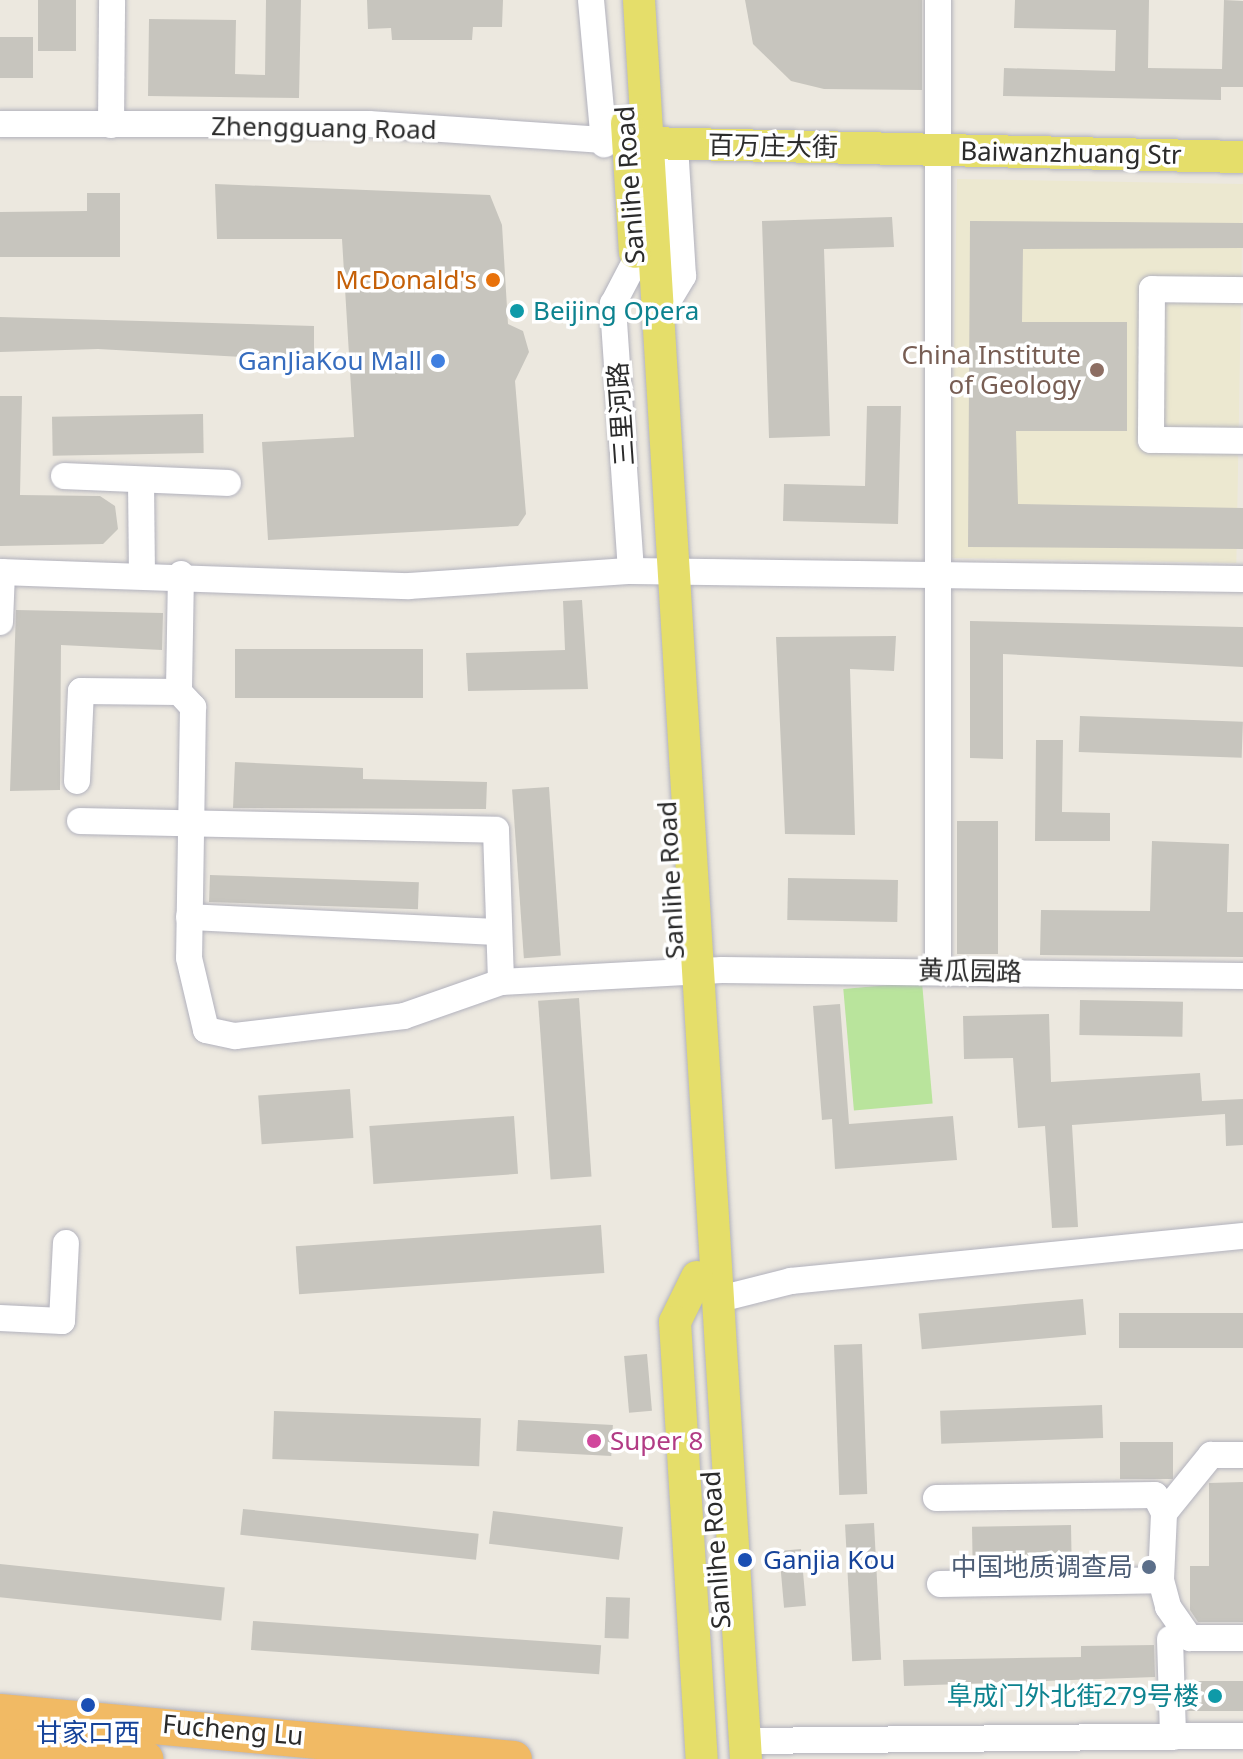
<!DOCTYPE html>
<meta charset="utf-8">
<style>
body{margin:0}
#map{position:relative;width:1243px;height:1759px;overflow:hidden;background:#ece8df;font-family:"Noto Sans","Noto Sans SC",sans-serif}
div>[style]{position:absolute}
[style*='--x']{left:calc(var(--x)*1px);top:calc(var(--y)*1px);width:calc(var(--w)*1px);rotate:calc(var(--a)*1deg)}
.education>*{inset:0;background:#ece8d0;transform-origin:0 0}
.pitch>*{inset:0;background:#b9e49c;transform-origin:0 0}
.building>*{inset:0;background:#c7c5be;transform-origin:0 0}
.roads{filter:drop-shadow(0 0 2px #b2b2bd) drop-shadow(0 0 2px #b2b2bd)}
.minor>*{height:26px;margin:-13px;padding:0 13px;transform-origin:13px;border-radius:13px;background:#fff}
.major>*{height:32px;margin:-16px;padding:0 16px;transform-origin:16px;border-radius:16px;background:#e5de6a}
.highway>*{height:36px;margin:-18px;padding:0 18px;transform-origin:18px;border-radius:18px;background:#f1ba64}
.dots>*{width:22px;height:22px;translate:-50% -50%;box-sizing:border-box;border:4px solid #fff;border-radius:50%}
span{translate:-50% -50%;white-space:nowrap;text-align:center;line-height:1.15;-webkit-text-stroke:7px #fff;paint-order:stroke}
.street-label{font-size:26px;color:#2b2b2b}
.food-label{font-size:26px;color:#c56008}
.right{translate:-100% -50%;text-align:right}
.culture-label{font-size:26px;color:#0d838f}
.left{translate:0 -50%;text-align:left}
.education-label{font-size:26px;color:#785e54}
.shop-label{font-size:26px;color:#366cbe}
.hotel-label{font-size:26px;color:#b23c85}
.transit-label{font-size:26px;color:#164399}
.service-label{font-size:26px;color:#4e5e75}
</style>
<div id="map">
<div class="education">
<div style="left:957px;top:179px;width:286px;height:379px;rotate:1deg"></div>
</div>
<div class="pitch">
<div style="left:922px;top:982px;width:122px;height:79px;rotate:85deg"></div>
</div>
<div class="building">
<div style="left:38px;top:0;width:38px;height:51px"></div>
<div style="clip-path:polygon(266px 0,301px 0,299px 98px,148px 96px,149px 19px,236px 20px,235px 74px,265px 75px)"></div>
<div style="clip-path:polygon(367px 0,503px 0,502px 27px,473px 27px,472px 40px,392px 40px,391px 28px,368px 29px)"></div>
<div style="clip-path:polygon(745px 0,922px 0,922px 90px,824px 89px,791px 81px,753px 44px)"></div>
<div style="clip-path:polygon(1015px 0,1149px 0,1148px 68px,1222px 69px,1224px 0,1243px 1px,1243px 87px,1221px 87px,1221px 100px,1003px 96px,1004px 68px,1115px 71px,1116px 30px,1014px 28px)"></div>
<div style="left:0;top:37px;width:33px;height:41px"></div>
<div style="clip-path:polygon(215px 184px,490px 195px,502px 225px,508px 324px,523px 331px,529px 352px,515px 381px,526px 514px,518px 526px,268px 540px,262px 442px,354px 437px,342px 239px,217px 239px)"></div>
<div style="clip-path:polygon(87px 193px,120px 193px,120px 257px,0 257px,0 212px,87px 211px)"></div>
<div style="clip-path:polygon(892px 217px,894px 247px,824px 249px,830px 436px,769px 438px,762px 221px)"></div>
<div style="clip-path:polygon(970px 221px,1243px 223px,1243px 248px,1023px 249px,1022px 322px,1127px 322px,1127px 431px,1016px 431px,1018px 504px,1243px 508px,1243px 549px,968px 547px)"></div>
<div style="clip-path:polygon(0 317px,314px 326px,314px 361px,98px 349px,0 352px)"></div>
<div style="clip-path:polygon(0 396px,22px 396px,20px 495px,100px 496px,115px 506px,118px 529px,103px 544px,0 546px)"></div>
<div style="clip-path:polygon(867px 406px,901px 406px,898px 524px,783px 521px,784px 484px,865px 486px)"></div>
<div style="left:203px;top:414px;width:39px;height:151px;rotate:89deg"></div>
<div style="clip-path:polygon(582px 600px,588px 689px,468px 691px,466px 653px,565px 650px,563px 601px)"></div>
<div style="clip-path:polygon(16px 610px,163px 613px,162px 650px,61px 645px,60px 790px,10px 791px)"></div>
<div style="clip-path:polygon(970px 621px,1243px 627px,1243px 667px,1003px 654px,1003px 759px,970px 758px)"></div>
<div style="clip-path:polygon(896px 636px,894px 671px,850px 669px,855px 835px,785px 834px,776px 637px)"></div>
<div style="left:235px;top:649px;width:188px;height:49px"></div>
<div style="left:1080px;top:716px;width:163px;height:36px;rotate:2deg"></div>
<div style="clip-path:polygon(1036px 740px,1063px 740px,1062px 812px,1110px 813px,1110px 841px,1035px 841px)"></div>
<div style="clip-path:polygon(235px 762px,363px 768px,363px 779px,487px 782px,486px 809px,233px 808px)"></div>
<div style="left:549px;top:787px;width:169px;height:37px;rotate:86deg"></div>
<div style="left:957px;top:821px;width:41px;height:133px"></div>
<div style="clip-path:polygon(1152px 841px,1229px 844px,1227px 912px,1243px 912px,1243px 957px,1040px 955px,1041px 910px,1150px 911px)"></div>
<div style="left:210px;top:875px;width:209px;height:27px;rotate:2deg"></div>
<div style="left:788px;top:878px;width:110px;height:42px;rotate:1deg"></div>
<div style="left:579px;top:998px;width:179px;height:41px;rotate:86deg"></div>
<div style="left:1080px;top:1000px;width:103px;height:35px;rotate:1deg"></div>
<div style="clip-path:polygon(840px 1004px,849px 1124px,953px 1116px,957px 1160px,835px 1169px,832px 1119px,822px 1120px,813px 1006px)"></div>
<div style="clip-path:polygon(1049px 1014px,1051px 1082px,1200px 1073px,1202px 1101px,1243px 1099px,1243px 1145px,1226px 1146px,1225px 1114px,1072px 1125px,1078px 1227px,1052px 1228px,1045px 1126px,1018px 1128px,1013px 1058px,964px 1059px,963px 1016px)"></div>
<div style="left:350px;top:1089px;width:49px;height:92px;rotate:86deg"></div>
<div style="left:514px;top:1116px;width:58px;height:145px;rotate:86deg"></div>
<div style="left:601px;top:1225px;width:48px;height:306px;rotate:86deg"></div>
<div style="left:1083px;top:1299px;width:36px;height:165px;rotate:85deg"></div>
<div style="left:1243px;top:1313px;width:35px;height:124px;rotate:90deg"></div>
<div style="left:862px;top:1344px;width:150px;height:28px;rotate:88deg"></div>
<div style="left:647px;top:1354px;width:57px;height:23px;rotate:85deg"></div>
<div style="left:1102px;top:1405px;width:33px;height:162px;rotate:88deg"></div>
<div style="left:274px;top:1411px;width:207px;height:48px;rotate:2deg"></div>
<div style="left:518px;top:1420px;width:95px;height:31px;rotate:3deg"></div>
<div style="left:1120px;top:1442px;width:53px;height:37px"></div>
<div style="clip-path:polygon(1243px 1482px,1243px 1622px,1198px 1622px,1190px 1610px,1190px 1566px,1209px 1566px,1209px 1483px)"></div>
<div style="left:243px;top:1509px;width:237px;height:26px;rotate:6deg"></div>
<div style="left:493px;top:1511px;width:131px;height:33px;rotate:7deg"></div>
<div style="left:874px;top:1523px;width:137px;height:29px;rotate:87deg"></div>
<div style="left:1071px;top:1525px;width:39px;height:99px;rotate:89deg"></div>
<div style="left:801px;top:1549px;width:57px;height:22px;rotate:85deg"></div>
<div style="left:0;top:1564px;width:226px;height:33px;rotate:6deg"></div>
<div style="left:606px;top:1597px;width:24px;height:41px;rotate:2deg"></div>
<div style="left:253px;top:1621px;width:349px;height:29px;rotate:4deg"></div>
<div style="clip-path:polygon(1154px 1645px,1155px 1677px,904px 1686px,903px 1660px,1081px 1657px,1081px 1646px)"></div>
<div style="left:1187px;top:1681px;width:56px;height:30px"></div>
</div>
<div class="roads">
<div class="minor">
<div style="--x:591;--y:0;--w:145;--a:84.8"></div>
<div style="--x:938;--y:0;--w:969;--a:90"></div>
<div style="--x:0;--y:124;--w:369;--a:0"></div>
<div style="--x:369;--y:124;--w:279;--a:3.9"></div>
<div style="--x:111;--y:125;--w:125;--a:-89.5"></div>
<div style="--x:1243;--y:290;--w:91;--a:-179.4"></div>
<div style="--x:1152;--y:289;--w:151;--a:90.4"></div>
<div style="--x:1151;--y:440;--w:92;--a:0.6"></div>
<div style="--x:659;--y:316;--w:47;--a:-59"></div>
<div style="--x:683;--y:276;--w:132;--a:-93.5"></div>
<div style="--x:64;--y:476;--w:164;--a:2.4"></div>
<div style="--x:141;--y:481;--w:91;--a:89.4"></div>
<div style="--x:631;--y:571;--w:268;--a:-93.9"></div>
<div style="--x:613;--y:304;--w:47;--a:-62.4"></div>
<div style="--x:0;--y:572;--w:409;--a:2"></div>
<div style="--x:409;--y:586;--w:223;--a:-3.9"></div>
<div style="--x:631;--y:571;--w:612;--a:0.75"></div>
<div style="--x:181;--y:574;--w:118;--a:91"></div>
<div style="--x:179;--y:692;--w:21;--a:47"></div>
<div style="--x:193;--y:707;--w:251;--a:90.9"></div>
<div style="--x:189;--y:958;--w:74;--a:76.7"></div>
<div style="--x:206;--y:1030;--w:30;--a:12"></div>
<div style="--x:235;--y:1036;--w:170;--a:-6.7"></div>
<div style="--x:404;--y:1016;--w:103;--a:-19.3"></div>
<div style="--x:501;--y:982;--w:221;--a:-3.1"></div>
<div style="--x:722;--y:970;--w:521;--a:0.66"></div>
<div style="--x:0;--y:622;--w:50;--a:-87.7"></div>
<div style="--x:77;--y:781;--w:90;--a:-87.5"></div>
<div style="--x:81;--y:691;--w:98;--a:0.6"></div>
<div style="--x:80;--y:821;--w:416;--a:1.2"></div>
<div style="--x:496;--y:830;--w:152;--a:88.1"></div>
<div style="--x:189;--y:917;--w:310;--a:2.8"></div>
<div style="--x:720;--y:1299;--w:73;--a:-14.2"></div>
<div style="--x:791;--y:1281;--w:454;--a:-5.7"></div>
<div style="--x:0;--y:1318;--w:62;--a:2.8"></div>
<div style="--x:62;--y:1321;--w:78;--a:-87.1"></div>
<div style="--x:936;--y:1498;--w:219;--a:-0.8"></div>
<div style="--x:1155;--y:1495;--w:20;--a:63"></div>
<div style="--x:1161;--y:1580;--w:67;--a:-87.4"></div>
<div style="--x:1164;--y:1513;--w:75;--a:-51"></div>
<div style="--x:1211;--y:1455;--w:32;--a:0"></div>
<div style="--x:940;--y:1584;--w:221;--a:-1"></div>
<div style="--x:1161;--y:1580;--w:28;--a:75"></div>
<div style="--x:1168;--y:1607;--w:38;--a:55"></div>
<div style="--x:1190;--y:1638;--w:53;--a:0"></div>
<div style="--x:1170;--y:1639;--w:98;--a:88.2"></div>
<div style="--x:746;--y:1741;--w:497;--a:-0.6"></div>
</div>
<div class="major">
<div style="--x:639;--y:0;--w:1762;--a:86.52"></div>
<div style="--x:627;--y:123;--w:129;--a:86.5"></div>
<div style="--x:647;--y:143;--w:596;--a:1.35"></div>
<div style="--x:697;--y:1277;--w:50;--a:116.1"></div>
<div style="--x:675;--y:1322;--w:438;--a:86.5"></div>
</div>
<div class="highway">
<div style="--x:0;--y:1712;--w:516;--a:5.22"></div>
<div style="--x:0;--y:1746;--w:146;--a:5.1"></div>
</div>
</div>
<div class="dots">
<div style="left:493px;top:280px;background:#e8710a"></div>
<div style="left:517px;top:311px;background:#0f9aa8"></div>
<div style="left:438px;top:361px;background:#3f7fe0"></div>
<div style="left:1097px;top:370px;background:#8d6e63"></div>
<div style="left:594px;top:1441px;background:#d1479c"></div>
<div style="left:745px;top:1560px;background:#1a4fb4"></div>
<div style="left:1149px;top:1567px;background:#5c6f8a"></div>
<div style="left:1215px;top:1696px;background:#0f9aa8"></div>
<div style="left:88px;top:1705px;background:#1a4fb4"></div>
</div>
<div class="street-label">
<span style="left:324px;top:128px;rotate:1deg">Zhengguang Road</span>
<span style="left:773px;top:146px;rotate:1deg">百万庄大街</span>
<span style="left:1071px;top:153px;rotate:1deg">Baiwanzhuang Str</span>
<span style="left:630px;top:185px;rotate:-94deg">Sanlihe Road</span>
<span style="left:621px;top:414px;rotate:-94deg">三里河路</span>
<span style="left:671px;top:880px;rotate:-93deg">Sanlihe Road</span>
<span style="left:970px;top:971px;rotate:1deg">黄瓜园路</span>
<span style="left:716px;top:1550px;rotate:-94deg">Sanlihe Road</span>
<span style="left:233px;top:1730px;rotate:5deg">Fucheng Lu</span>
</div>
<div class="food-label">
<span class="right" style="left:477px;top:280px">McDonald's</span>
</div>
<div class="culture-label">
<span class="left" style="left:533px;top:311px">Beijing Opera</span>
<span class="right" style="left:1199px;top:1696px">阜成门外北街279号楼</span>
</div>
<div class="education-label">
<span class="right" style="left:1081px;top:370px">China Institute<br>of Geology</span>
</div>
<div class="shop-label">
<span class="right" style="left:422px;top:361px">GanJiaKou Mall</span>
</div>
<div class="hotel-label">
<span class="left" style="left:610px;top:1441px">Super 8</span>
</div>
<div class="transit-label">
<span class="left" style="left:763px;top:1560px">Ganjia Kou</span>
<span style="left:88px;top:1733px">甘家口西</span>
</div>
<div class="service-label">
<span class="right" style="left:1133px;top:1567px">中国地质调查局</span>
</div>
</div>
